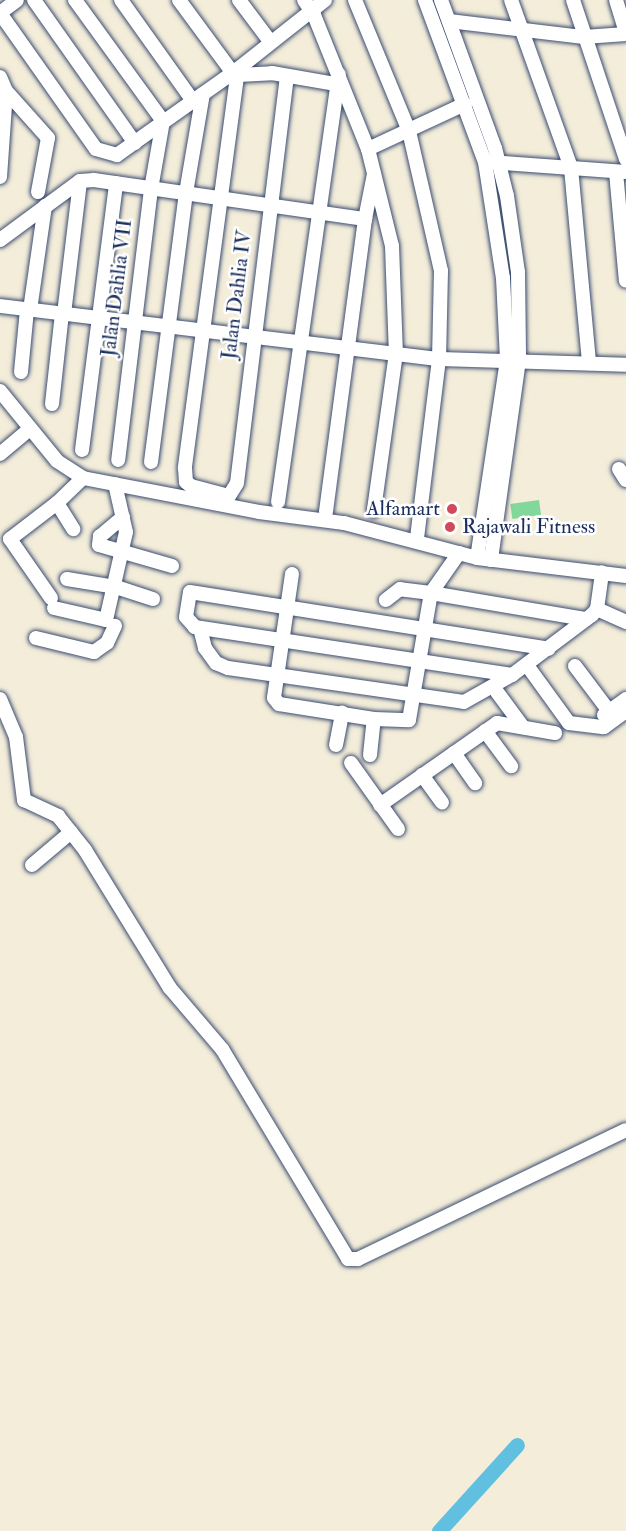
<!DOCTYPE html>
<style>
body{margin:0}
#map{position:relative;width:626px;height:1531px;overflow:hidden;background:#f3edda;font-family:"IM FELL Double Pica",serif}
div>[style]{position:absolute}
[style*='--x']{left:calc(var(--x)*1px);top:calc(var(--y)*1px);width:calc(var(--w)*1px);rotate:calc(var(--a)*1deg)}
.green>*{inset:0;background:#82d79a;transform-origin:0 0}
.river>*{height:15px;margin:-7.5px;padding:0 7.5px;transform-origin:7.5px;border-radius:7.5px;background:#61bfdf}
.roads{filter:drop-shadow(0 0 2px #3b4c71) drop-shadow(0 0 2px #3b4c71)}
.minor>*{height:14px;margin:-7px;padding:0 7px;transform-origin:7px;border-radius:7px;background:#fff}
.dots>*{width:16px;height:16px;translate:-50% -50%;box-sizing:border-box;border:3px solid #fff;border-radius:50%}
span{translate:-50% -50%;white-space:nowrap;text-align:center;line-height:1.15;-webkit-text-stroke:5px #fff;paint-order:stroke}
.street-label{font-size:21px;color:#1b2f5e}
.poi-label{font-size:21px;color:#1b2f5e}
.right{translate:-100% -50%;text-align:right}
.left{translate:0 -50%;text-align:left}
</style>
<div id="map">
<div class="green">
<div style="left:539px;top:500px;width:15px;height:29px;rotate:82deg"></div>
</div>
<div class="river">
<div style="--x:439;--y:1531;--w:116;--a:-47.8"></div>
</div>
<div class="roads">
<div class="minor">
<div style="--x:34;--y:0;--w:175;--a:54.8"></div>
<div style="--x:75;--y:0;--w:150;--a:54"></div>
<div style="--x:163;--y:121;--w:69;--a:100"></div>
<div style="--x:151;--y:189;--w:273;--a:96.9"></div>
<div style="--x:121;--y:0;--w:124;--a:54.5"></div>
<div style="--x:179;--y:0;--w:89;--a:53.6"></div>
<div style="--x:239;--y:0;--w:50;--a:53.1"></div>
<div style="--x:304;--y:0;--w:18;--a:56"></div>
<div style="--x:314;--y:15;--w:144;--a:68.1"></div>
<div style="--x:368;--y:149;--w:100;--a:76.1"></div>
<div style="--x:392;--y:246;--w:107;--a:87.9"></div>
<div style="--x:396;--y:353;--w:159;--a:98"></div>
<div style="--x:355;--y:0;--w:142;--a:67.6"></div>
<div style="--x:409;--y:131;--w:144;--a:77.1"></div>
<div style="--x:441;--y:271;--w:88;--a:91.3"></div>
<div style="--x:439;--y:359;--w:179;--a:97"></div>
<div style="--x:425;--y:0;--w:173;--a:69.7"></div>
<div style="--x:485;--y:162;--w:117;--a:81.2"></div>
<div style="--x:503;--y:278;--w:82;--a:87.2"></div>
<div style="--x:507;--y:360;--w:200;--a:98.6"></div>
<div style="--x:441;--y:0;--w:158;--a:70"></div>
<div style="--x:495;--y:148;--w:49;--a:76"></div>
<div style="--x:507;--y:196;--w:77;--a:81.8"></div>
<div style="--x:518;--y:272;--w:88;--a:89.3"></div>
<div style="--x:519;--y:360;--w:202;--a:98"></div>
<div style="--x:511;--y:0;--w:178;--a:70.3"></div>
<div style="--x:571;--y:168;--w:196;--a:84.7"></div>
<div style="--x:573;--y:0;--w:168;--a:71.6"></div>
<div style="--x:616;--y:0;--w:34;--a:73"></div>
<div style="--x:0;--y:13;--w:166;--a:54.8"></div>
<div style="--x:96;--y:149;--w:22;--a:16"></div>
<div style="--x:117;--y:155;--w:148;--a:-35.4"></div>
<div style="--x:238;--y:69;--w:111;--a:-38.4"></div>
<div style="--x:0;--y:13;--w:21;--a:-37"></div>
<div style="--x:449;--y:21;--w:136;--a:6.8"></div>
<div style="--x:584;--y:37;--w:42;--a:-4.1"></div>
<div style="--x:238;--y:69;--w:403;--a:97.6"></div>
<div style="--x:185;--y:468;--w:14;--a:86"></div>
<div style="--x:186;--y:482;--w:6;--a:39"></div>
<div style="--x:191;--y:486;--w:39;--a:15"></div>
<div style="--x:229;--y:496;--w:15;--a:-58"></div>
<div style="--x:237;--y:483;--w:410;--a:-83"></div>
<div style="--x:238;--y:75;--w:34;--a:-3"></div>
<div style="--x:272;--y:73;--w:65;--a:9.8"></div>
<div style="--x:0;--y:77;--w:15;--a:67"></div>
<div style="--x:6;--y:91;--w:63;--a:48.2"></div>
<div style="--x:48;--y:138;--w:55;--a:100.5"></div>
<div style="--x:368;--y:149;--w:107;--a:-24.9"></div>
<div style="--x:490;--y:162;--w:136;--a:4.2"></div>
<div style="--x:616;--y:172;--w:109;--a:84.8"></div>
<div style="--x:0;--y:177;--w:86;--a:-86"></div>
<div style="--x:365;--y:219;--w:46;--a:-78.7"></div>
<div style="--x:0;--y:240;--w:99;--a:-36.4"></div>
<div style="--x:0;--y:306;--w:442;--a:6.9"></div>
<div style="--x:439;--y:359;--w:187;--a:1.8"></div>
<div style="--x:30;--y:310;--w:105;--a:-81.8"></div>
<div style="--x:64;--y:314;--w:134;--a:-83.1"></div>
<div style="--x:80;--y:181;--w:14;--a:-4"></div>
<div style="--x:94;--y:180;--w:274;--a:8.2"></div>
<div style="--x:365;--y:219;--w:296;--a:97.6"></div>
<div style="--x:21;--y:372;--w:62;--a:-84.5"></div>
<div style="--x:0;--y:391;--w:90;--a:50.8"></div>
<div style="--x:57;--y:461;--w:31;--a:33"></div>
<div style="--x:83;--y:478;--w:179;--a:10.9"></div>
<div style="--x:259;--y:512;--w:86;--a:7.4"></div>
<div style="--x:344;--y:523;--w:138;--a:14.7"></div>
<div style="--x:477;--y:558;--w:150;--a:6.9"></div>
<div style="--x:52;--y:404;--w:91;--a:-83.7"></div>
<div style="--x:82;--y:450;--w:269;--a:-82.7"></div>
<div style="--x:0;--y:454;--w:39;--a:-40"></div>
<div style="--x:151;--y:462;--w:271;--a:-82.6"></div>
<div style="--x:186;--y:193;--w:100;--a:-80.3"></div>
<div style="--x:619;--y:469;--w:13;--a:58"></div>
<div style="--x:278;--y:502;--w:432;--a:-81.9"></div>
<div style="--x:57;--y:503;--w:36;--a:-44"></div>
<div style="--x:123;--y:517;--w:30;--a:140"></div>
<div style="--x:100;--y:536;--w:9;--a:96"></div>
<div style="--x:99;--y:545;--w:76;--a:16"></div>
<div style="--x:459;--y:553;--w:49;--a:125"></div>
<div style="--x:431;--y:593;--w:156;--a:9.6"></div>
<div style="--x:292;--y:574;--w:125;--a:98.3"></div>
<div style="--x:274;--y:698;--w:8;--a:50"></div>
<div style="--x:279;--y:704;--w:96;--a:9"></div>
<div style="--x:374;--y:719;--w:35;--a:2"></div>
<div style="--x:409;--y:720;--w:129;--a:-80.2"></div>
<div style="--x:431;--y:593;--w:31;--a:-173"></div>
<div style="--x:400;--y:589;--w:18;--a:142"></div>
<div style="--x:67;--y:579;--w:50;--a:9.3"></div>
<div style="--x:116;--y:587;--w:39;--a:18"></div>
<div style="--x:51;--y:598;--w:72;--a:-124.8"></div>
<div style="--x:10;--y:539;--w:59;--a:-37.5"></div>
<div style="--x:57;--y:503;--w:31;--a:58"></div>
<div style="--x:54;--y:608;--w:53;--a:13"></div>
<div style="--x:106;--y:620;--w:90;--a:-77.2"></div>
<div style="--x:126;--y:532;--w:49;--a:-102.9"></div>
<div style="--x:597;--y:609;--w:32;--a:24"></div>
<div style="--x:200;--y:628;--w:21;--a:76"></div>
<div style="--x:205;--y:648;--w:19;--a:54"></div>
<div style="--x:216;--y:663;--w:13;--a:23"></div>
<div style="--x:228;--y:668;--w:238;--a:8.2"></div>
<div style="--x:464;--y:702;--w:55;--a:-29.4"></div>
<div style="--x:512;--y:675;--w:100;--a:-36.9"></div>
<div style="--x:592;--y:615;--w:8;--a:-50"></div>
<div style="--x:597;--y:609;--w:37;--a:-82"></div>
<div style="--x:36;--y:638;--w:60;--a:13.6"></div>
<div style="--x:94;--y:652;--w:16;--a:-35"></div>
<div style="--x:107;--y:643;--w:19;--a:-65"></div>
<div style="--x:575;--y:666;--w:66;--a:53"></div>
<div style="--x:529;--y:668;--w:68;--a:54"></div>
<div style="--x:569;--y:723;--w:35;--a:7"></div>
<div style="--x:604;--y:727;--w:27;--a:-36"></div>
<div style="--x:512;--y:675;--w:321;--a:-171.4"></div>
<div style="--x:195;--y:627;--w:13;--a:-132"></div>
<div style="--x:186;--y:617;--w:25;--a:-81"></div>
<div style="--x:190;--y:592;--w:363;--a:9"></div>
<div style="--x:497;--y:692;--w:44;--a:53.4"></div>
<div style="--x:0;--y:699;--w:41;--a:67.2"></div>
<div style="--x:16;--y:737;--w:64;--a:82.8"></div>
<div style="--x:24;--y:800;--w:38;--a:25"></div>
<div style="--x:58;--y:816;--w:43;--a:51.5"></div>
<div style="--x:85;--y:850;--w:162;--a:58.4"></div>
<div style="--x:170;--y:988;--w:80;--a:49.6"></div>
<div style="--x:222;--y:1049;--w:245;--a:59"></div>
<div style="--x:348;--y:1259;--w:10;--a:0"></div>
<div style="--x:358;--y:1259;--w:297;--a:-25.7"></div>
<div style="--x:604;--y:715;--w:27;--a:-36"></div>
<div style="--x:485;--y:731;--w:44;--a:53.4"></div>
<div style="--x:336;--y:745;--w:33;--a:-79"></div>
<div style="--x:454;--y:753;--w:37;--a:55"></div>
<div style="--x:370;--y:755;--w:36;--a:-84"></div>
<div style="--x:351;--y:763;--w:81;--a:54.5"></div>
<div style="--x:422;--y:775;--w:34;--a:54"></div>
<div style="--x:380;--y:805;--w:143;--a:-35"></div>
<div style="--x:497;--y:723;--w:59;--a:9.8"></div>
<div style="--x:32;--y:865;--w:51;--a:-40.2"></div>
</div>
</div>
<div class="dots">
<div style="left:452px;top:509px;background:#d1495b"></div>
<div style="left:450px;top:527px;background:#d1495b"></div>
</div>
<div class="street-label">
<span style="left:117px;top:288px;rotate:-83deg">Jalan Dahlia VII</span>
<span style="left:237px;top:295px;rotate:-83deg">Jalan Dahlia IV</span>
</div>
<div class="poi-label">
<span class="right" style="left:440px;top:509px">Alfamart</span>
<span class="left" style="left:462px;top:527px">Rajawali Fitness</span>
</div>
</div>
